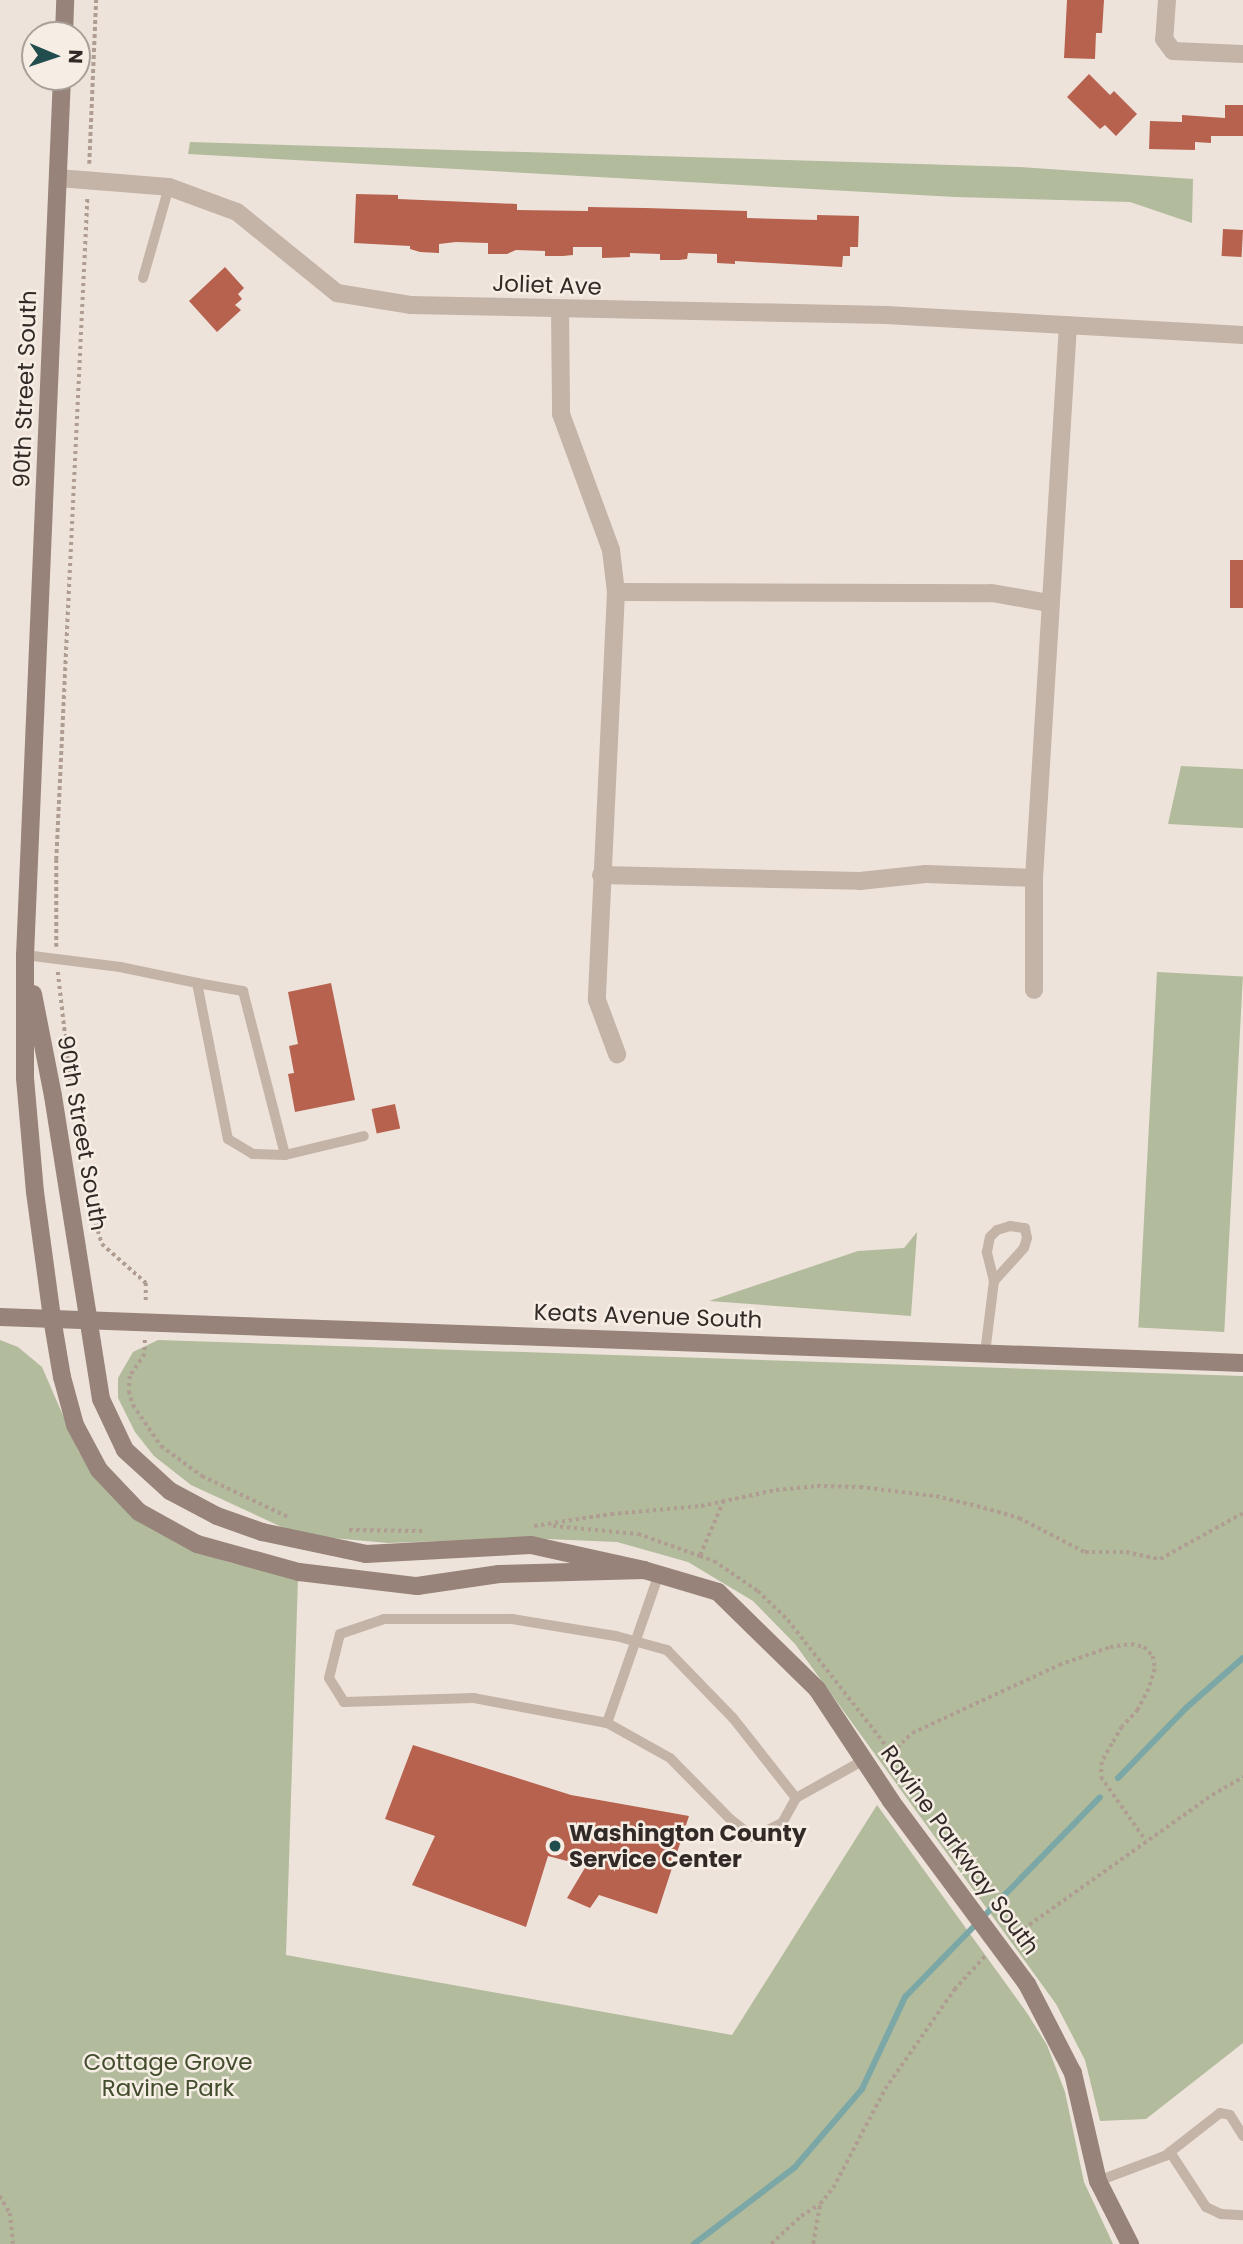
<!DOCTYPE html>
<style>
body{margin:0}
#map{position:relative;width:1243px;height:2244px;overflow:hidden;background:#eee3da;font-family:Poppins,sans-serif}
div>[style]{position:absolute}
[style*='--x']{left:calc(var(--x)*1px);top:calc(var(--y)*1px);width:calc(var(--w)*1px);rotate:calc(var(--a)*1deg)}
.green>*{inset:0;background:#b2bb9c;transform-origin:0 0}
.stream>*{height:6px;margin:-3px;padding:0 3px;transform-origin:3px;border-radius:3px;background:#7ca7a7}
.building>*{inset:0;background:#b7624e;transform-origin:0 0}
.path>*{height:3.5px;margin-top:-1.75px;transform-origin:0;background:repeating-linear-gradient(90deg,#b09d92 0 3.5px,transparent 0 7px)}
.lane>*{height:10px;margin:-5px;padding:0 5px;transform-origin:5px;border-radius:5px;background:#c4b3a7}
.street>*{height:18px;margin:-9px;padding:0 9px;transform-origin:9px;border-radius:9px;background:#c4b3a7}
.secondary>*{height:18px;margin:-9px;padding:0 9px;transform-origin:9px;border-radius:9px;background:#978379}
.dots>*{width:19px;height:19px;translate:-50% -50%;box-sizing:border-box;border:4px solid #f6eee5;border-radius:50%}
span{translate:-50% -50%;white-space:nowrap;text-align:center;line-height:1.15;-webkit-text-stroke:5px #f6eee5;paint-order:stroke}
.street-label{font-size:23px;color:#322a27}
.poi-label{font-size:23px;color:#322a27;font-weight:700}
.left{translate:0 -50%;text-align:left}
.park-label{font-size:23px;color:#434d2d}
.north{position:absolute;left:21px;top:21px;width:70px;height:70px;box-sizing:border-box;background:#f6eee5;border:2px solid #a8a099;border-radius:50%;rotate:92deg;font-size:19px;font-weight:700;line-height:28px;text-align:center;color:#322a27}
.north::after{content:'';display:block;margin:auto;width:24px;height:32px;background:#214d4e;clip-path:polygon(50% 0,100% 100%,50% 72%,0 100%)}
</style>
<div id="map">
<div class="green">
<div style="clip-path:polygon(190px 142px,1020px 167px,1193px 179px,1192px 223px,1130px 202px,955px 197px,188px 154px)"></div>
<div style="clip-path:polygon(1181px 766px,1243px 769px,1243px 828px,1168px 824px)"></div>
<div style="left:1157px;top:972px;width:86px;height:356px;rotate:3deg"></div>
<div style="clip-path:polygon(917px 1232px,911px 1316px,709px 1301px,858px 1251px,904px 1248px)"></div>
<div style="clip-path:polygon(0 1340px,18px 1347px,42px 1367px,78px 1450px,87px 1465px,134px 1517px,191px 1550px,231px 1563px,298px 1578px,286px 1955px,732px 2035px,877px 1805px,1027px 2013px,1047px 2045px,1065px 2092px,1084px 2182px,1113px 2244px,0 2244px)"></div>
<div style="clip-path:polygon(158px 1340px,1243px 1376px,1243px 2043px,1146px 2119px,1100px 2121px,1085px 2060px,1056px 2004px,795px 1644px,753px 1601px,688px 1562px,617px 1542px,524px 1538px,388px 1543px,299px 1535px,191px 1485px,154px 1456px,135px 1432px,118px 1398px,118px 1378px,133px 1352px)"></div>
</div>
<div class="stream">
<div style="--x:1118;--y:1778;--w:98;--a:-45.8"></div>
<div style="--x:1186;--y:1708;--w:76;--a:-41.3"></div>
<div style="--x:694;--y:2244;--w:127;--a:-37.3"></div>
<div style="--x:795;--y:2167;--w:103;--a:-49.3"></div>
<div style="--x:862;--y:2089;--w:102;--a:-64.9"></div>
<div style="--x:905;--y:1997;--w:279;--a:-45.7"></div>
</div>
<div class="building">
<div style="clip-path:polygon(1067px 0,1104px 0,1102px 33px,1096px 33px,1095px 59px,1064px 58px)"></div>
<div style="clip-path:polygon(1089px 74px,1110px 95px,1114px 91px,1137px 114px,1116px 136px,1105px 125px,1100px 129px,1067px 97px)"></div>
<div style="clip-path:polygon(1225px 105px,1243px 105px,1243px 136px,1211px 136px,1211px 143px,1195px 142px,1195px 150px,1149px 149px,1150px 121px,1182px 122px,1182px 115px,1225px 118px)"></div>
<div style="clip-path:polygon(356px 194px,398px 195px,398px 199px,517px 204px,517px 210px,588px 211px,588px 207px,645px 208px,747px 211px,747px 218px,817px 220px,817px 215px,859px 216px,858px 247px,850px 247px,850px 256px,843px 256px,842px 267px,735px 261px,735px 264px,717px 263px,717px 254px,688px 253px,687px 259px,679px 260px,660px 260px,660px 254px,630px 253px,630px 257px,602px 258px,602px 247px,573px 247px,573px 255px,563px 256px,545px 256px,545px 251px,516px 250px,507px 254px,488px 254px,488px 243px,456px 242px,439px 244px,439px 253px,420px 252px,410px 249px,410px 246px,354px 243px)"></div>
<div style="left:1223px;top:229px;width:20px;height:27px;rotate:3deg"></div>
<div style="clip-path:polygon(225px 267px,244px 288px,238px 294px,242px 299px,235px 305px,241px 310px,217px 332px,189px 301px)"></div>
<div style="left:1230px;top:560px;width:13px;height:48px"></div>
<div style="clip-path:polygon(331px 983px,355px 1100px,295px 1112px,288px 1074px,294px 1073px,289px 1046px,298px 1044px,288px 992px)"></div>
<div style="left:395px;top:1104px;width:25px;height:24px;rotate:78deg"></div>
<div style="clip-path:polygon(413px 1745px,571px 1795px,689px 1816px,657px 1914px,599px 1895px,590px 1908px,567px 1898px,586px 1866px,548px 1856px,526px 1927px,412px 1885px,435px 1836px,385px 1819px)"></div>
</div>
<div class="path">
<div style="--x:89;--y:164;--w:164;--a:-87.6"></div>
<div style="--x:56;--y:947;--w:87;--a:-90"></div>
<div style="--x:56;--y:860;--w:662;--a:-87.31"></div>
<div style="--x:58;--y:972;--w:115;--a:83.5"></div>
<div style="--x:90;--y:1204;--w:42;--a:73.3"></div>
<div style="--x:102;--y:1244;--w:59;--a:41.6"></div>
<div style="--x:146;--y:1283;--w:21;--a:90"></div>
<div style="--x:145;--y:1340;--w:14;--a:90"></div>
<div style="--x:145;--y:1354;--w:27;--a:124"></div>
<div style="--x:130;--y:1376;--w:15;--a:94"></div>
<div style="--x:129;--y:1391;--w:15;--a:74"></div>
<div style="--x:133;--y:1405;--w:50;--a:55.7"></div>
<div style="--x:161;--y:1446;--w:51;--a:36.2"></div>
<div style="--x:202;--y:1476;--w:98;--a:25.5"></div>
<div style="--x:724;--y:1501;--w:60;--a:113.6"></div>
<div style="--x:700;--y:1556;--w:15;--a:20"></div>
<div style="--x:714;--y:1561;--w:53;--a:34.3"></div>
<div style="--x:758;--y:1591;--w:42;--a:44"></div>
<div style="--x:788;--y:1620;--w:169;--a:52"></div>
<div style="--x:892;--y:1753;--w:28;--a:-45"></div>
<div style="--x:912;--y:1733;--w:162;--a:-24.8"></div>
<div style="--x:1059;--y:1665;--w:54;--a:-19.4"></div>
<div style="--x:1110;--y:1647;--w:21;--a:-8"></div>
<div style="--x:1131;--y:1644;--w:13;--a:13"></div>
<div style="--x:1144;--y:1647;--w:13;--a:45"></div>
<div style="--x:1153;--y:1656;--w:13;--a:81"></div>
<div style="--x:1155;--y:1669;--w:21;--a:107"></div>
<div style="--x:1149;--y:1689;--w:24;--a:118"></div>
<div style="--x:1138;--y:1710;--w:23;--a:133"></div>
<div style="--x:1122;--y:1727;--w:20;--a:120"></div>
<div style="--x:1112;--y:1744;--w:21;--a:119"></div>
<div style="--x:1102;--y:1762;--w:15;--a:94"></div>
<div style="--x:1101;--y:1777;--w:78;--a:54.9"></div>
<div style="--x:534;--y:1526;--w:78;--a:-8.9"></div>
<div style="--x:611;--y:1514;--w:90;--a:-5.1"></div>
<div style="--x:701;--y:1506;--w:77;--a:-12"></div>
<div style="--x:776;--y:1490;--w:41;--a:-5.6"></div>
<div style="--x:817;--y:1486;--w:43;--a:1.3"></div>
<div style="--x:860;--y:1487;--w:77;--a:6.8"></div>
<div style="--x:936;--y:1496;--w:42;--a:13.7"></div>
<div style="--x:977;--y:1506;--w:44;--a:15.9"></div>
<div style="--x:1019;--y:1518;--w:74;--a:27.3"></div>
<div style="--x:1085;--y:1552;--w:41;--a:0"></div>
<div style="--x:1126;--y:1552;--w:35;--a:12"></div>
<div style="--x:1160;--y:1559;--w:95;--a:-29"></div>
<div style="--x:553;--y:1526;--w:85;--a:5.4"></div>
<div style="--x:638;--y:1534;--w:66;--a:19.5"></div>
<div style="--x:349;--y:1530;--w:73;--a:0.8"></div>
<div style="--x:1012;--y:1937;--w:245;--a:-35.4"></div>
<div style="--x:1212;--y:1795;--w:36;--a:-30"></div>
<div style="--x:0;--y:2196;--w:20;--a:60"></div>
<div style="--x:10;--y:2213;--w:31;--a:84"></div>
<div style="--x:771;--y:2244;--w:41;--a:-43"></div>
<div style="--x:801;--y:2216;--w:22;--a:-32"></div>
<div style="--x:820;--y:2204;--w:21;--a:-51"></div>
<div style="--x:833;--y:2188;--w:112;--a:-62.3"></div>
<div style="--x:885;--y:2089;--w:121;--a:-55.1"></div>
<div style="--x:954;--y:1990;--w:46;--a:-47.6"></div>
<div style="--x:813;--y:2244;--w:39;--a:-80"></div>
</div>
<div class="lane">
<div style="--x:143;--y:278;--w:95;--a:-74.1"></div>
<div style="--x:25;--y:955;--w:96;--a:7.2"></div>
<div style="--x:120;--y:967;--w:79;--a:11.7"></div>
<div style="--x:197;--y:983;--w:159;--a:78.8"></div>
<div style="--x:228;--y:1139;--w:29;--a:31"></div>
<div style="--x:253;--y:1154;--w:32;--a:2"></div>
<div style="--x:285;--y:1155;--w:81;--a:-13.5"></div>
<div style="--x:197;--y:983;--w:47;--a:9.9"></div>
<div style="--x:243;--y:991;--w:169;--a:75.6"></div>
<div style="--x:1010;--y:1226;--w:15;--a:8"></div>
<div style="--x:1025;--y:1228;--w:10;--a:79"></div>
<div style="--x:1027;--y:1238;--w:10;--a:107"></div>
<div style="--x:1024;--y:1248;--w:45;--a:132.3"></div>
<div style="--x:994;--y:1281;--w:30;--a:-104"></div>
<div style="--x:987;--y:1252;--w:15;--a:-79"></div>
<div style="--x:990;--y:1237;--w:10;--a:-45"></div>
<div style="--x:997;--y:1230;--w:14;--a:-17"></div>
<div style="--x:985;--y:1353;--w:73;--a:-82.9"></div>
<div style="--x:607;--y:1723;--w:158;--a:-70.8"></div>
<div style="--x:796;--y:1798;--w:29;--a:119"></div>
<div style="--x:782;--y:1823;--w:32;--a:154"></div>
<div style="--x:753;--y:1837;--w:28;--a:-142"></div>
<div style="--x:731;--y:1820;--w:87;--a:-134.5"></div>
<div style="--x:670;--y:1758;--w:72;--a:-150.9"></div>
<div style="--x:607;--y:1723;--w:135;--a:-169.4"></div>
<div style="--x:474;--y:1698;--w:130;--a:178.2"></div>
<div style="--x:344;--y:1702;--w:28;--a:-122"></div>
<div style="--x:329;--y:1678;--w:45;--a:-76"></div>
<div style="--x:340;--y:1634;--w:46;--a:-18.8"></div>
<div style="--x:384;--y:1619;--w:128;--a:0"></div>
<div style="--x:512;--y:1619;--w:105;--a:9.3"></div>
<div style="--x:616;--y:1636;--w:53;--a:15.4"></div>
<div style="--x:667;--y:1650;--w:95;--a:45.9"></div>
<div style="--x:733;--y:1718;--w:102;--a:51.8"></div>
<div style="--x:796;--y:1798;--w:78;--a:-29.2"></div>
<div style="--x:1170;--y:2152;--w:66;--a:56.8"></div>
<div style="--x:1206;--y:2207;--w:17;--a:25"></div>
<div style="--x:1221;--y:2214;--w:22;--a:3"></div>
<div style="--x:1098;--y:2181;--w:72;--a:-20.5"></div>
<div style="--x:1165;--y:2156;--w:70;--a:-38"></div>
<div style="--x:1220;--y:2113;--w:10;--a:11"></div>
<div style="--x:1230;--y:2115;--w:25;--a:58"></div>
</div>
<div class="street">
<div style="--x:1167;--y:0;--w:39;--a:94"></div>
<div style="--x:1164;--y:39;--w:15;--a:53"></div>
<div style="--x:1173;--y:51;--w:70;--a:2.5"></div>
<div style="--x:58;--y:178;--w:111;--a:4.6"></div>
<div style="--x:169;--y:187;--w:72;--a:20.2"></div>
<div style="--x:237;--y:212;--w:129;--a:39"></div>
<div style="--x:337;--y:293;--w:74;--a:9.3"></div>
<div style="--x:410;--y:305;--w:476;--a:1.2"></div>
<div style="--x:886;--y:315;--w:358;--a:3.2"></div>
<div style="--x:560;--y:310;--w:104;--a:89.4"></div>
<div style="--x:561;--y:414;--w:145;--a:69.8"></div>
<div style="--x:611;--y:550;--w:42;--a:83.2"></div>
<div style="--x:616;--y:592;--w:408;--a:92.7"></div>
<div style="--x:597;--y:1000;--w:58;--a:69.7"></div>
<div style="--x:616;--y:592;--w:376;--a:0.2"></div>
<div style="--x:992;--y:593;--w:58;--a:10"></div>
<div style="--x:601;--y:875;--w:259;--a:1.3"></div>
<div style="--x:860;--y:881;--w:66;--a:-6.1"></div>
<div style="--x:926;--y:874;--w:108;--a:2.1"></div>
<div style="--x:1034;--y:990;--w:112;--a:-90"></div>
<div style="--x:1034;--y:878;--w:553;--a:-86.48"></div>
</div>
<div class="secondary">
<div style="--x:64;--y:35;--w:35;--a:-88"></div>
<div style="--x:62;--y:77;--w:879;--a:92.41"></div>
<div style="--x:25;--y:955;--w:123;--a:90"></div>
<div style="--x:25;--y:1078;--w:114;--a:85"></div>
<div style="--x:35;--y:1192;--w:127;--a:82.3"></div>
<div style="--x:52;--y:1318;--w:60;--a:80.4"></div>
<div style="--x:62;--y:1377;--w:50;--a:74.8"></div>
<div style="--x:75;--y:1425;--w:51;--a:61.9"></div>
<div style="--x:99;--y:1470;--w:58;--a:46.4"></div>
<div style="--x:139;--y:1512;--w:66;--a:28.9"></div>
<div style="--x:197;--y:1544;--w:106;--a:15.4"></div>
<div style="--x:299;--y:1572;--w:119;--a:6.8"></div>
<div style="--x:417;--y:1586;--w:83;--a:-8.3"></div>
<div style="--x:499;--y:1574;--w:145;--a:-1.6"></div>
<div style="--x:33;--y:994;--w:104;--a:78.9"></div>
<div style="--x:53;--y:1096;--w:307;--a:81"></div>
<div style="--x:101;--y:1399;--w:56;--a:64.8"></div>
<div style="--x:125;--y:1450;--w:61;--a:42.3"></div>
<div style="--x:170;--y:1491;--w:53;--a:28"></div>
<div style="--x:217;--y:1516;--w:48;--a:19.6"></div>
<div style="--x:262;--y:1532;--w:106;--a:11.9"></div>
<div style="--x:366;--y:1554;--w:165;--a:-3.1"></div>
<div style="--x:531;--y:1545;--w:116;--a:12.5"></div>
<div style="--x:644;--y:1570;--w:77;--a:16.6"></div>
<div style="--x:718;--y:1592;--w:139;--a:44.4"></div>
<div style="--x:817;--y:1689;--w:134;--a:56.5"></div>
<div style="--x:891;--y:1801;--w:228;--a:53.4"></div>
<div style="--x:1027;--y:1984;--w:100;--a:62.7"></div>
<div style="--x:1073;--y:2073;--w:111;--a:77"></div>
<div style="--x:1098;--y:2181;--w:71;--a:63.1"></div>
<div style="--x:0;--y:1317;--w:1244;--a:2.12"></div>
</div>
<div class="dots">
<div style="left:555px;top:1846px;background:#214d4e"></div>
</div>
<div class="street-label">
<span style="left:547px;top:285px;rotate:2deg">Joliet Ave</span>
<span style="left:25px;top:389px;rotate:-88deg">90th Street South</span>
<span style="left:82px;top:1133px;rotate:80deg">90th Street South</span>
<span style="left:648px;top:1316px;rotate:2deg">Keats Avenue South</span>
<span style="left:960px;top:1850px;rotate:54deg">Ravine Parkway South</span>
</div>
<div class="poi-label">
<span class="left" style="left:569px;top:1846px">Washington County<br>Service Center</span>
</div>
<div class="park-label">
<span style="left:168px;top:2075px">Cottage Grove<br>Ravine Park</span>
</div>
<div class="north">N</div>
</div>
